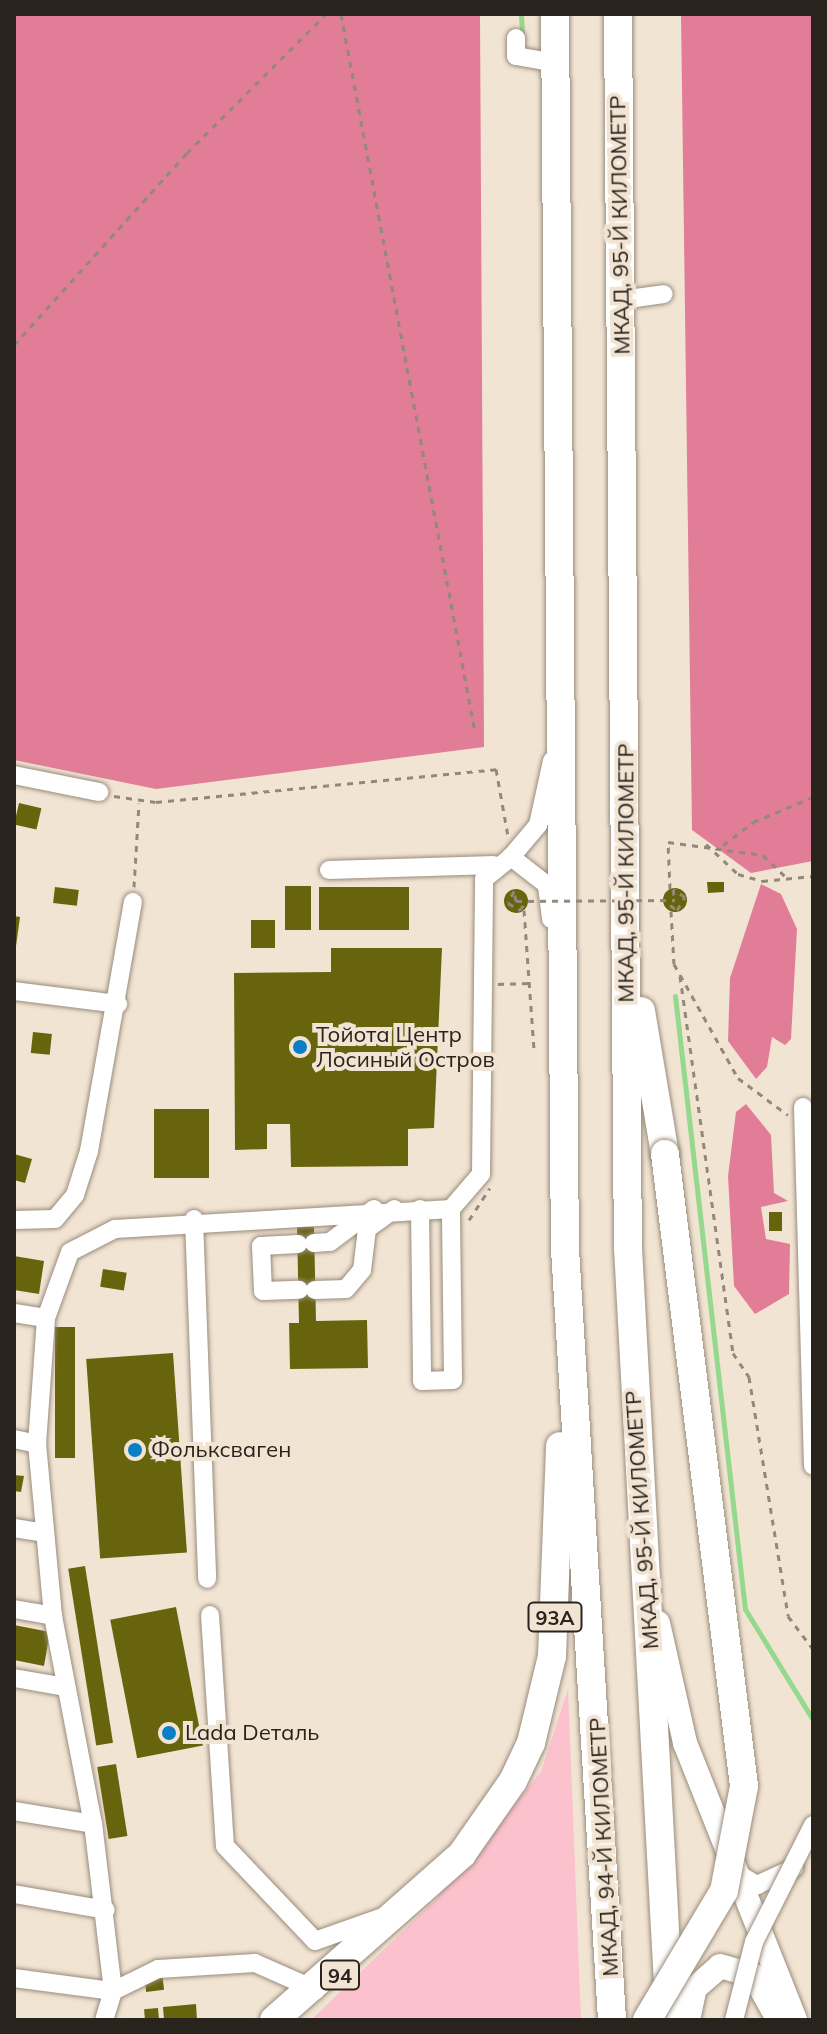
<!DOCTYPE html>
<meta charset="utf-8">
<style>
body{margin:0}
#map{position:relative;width:827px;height:2034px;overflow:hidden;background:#f2e4d3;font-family:Mulish,sans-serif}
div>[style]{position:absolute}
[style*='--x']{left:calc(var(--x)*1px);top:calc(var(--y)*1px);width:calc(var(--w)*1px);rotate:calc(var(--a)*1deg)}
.green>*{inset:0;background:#fbc1cd}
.forest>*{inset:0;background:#e17d97}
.stream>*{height:5px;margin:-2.5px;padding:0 2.5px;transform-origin:2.5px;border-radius:2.5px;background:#94d98d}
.building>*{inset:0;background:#67640d;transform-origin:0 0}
.round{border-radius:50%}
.path>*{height:3px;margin-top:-1.5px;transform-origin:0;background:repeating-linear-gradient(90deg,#92887c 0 6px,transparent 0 12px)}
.roads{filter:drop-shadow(0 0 2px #998c7c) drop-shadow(0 0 2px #998c7c)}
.minor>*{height:18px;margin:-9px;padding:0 9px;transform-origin:9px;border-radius:9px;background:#fff}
.major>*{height:24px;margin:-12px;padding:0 12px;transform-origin:12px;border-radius:12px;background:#fff}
.highway>*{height:28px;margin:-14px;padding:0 14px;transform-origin:14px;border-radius:14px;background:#fff}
.path-bridge>*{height:3px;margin-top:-1.5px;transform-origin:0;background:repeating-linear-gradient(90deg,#92887c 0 6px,transparent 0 12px)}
.bridges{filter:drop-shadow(0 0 2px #998c7c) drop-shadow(0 0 2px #998c7c)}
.minor-bridge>*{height:18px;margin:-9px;padding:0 9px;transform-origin:9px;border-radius:9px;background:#fff}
.highway-bridge>*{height:28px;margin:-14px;padding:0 14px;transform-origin:14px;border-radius:14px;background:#fff}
.dots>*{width:22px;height:22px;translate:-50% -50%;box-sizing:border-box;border:4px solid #f2e4d3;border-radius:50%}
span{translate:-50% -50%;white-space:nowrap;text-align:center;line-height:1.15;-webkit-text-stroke:8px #f2e4d3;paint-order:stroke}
.shield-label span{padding:2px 6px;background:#f2e4d3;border:2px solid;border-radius:6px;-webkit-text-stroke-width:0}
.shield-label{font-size:20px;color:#28231d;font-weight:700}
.street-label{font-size:22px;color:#28231d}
.poi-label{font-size:22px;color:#28231d}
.left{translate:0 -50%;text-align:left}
.frame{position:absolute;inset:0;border:16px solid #28231d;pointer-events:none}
</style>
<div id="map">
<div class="green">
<div style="clip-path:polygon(568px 1689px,581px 2020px,311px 2020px,434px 1901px,541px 1772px)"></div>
</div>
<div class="forest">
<div style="clip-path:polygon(14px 14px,480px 14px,484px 747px,156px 789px,14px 760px)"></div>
<div style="clip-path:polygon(681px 14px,813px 14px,813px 861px,751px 873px,692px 830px)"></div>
<div style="clip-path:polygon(761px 884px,781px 894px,797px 929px,791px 1039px,785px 1045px,772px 1037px,767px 1067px,756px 1079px,728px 1041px,730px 978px)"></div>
<div style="clip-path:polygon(746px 1104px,771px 1135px,774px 1193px,788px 1201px,761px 1207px,766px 1239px,790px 1244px,789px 1294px,755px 1314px,734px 1286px,728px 1176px,736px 1112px)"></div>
</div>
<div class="stream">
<div style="--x:521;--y:14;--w:21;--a:87"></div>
<div style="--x:675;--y:996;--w:617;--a:83.49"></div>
<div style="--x:745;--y:1609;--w:130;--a:58.5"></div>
</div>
<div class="building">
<div style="left:19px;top:803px;width:23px;height:22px;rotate:13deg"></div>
<div style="clip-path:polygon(707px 882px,724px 882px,724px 892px,708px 893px)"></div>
<div style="left:311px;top:886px;width:44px;height:26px;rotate:90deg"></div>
<div style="left:55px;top:887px;width:24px;height:16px;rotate:7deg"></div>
<div style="left:319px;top:887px;width:90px;height:43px"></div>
<div class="round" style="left:663px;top:888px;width:24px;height:24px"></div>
<div class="round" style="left:504px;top:889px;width:24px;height:24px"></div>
<div style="clip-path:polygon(14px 916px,20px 917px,16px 946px,14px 946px)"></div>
<div style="left:275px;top:920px;width:28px;height:24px;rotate:90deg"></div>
<div style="clip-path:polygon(331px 948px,442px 948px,434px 1128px,408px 1129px,408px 1166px,291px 1167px,290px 1124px,267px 1124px,267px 1149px,235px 1150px,234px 973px,331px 972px)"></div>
<div style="left:33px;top:1032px;width:19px;height:21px;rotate:6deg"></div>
<div style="left:154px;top:1109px;width:55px;height:69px"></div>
<div style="clip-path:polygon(14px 1154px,32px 1159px,25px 1183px,14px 1180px)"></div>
<div style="left:769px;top:1212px;width:13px;height:19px"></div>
<div style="clip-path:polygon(297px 1227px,314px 1227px,316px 1321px,367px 1320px,368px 1368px,290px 1369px,289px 1323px,299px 1323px)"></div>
<div style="clip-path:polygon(14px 1256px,44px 1261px,39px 1294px,14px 1290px)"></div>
<div style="left:103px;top:1269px;width:24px;height:18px;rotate:9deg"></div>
<div style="left:55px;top:1327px;width:20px;height:131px"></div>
<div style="left:173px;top:1353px;width:200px;height:87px;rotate:86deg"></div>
<div style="clip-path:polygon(14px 1475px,24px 1476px,21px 1492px,14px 1491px)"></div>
<div style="left:85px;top:1566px;width:179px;height:17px;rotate:81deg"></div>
<div style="left:176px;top:1607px;width:141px;height:67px;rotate:79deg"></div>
<div style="clip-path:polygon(14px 1625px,50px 1632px,44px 1666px,14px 1660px)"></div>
<div style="left:116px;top:1764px;width:73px;height:19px;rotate:81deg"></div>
<div style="left:162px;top:1973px;width:17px;height:18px;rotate:83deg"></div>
<div style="clip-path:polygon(196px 2004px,197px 2020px,164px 2020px,163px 2007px)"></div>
<div style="left:158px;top:2008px;width:12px;height:14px;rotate:85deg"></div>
</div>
<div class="path">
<div style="--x:341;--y:14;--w:730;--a:79.43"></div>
<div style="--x:14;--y:345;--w:258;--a:-48"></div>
<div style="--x:187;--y:153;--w:197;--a:-45"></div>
<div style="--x:114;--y:796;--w:42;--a:8.1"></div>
<div style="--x:156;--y:802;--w:342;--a:-5.5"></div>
<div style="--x:496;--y:769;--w:68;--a:79.8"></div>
<div style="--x:706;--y:844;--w:44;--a:43.2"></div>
<div style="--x:738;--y:874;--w:25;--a:16"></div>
<div style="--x:762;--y:881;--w:51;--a:-5.6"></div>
<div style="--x:723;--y:845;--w:38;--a:-37"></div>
<div style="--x:753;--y:822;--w:65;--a:-22.6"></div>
<div style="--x:134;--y:887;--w:84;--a:-86.6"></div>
<div style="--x:670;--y:889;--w:47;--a:-92.4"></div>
<div style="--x:668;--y:842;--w:96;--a:7.8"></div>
<div style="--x:763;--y:855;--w:33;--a:44"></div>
<div style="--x:516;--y:901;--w:10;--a:-101"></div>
<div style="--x:514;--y:891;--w:13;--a:117"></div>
<div style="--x:508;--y:903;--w:14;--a:30"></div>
<div style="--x:520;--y:910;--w:7;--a:-56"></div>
<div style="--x:670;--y:905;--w:9;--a:36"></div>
<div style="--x:677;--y:910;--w:15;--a:-58"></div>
<div style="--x:685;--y:897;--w:14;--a:-146"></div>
<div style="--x:673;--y:889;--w:11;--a:80"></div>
<div style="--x:524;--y:910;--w:140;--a:85.9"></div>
<div style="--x:671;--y:911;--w:53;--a:86.8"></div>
<div style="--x:674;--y:964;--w:131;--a:60.7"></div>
<div style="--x:738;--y:1078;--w:62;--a:36.5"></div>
<div style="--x:680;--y:976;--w:381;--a:82"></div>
<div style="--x:733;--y:1353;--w:29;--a:56"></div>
<div style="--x:749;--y:1377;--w:242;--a:80.7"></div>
<div style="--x:788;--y:1616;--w:41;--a:52.9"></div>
<div style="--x:498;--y:984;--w:32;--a:-2"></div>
<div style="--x:469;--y:1220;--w:38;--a:-57"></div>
</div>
<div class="roads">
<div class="minor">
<div style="--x:516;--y:38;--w:18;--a:90"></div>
<div style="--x:516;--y:56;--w:40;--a:10"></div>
<div style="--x:621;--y:300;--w:43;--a:-7.9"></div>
<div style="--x:14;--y:775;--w:87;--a:11.3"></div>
<div style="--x:329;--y:870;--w:165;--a:-1.7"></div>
<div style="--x:551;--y:919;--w:34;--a:-97"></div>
<div style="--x:547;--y:885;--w:46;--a:-142.1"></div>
<div style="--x:511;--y:857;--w:42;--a:-49.8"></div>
<div style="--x:538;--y:825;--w:66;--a:-77.7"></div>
<div style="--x:14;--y:991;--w:105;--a:7.1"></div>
<div style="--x:803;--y:1107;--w:359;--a:88.4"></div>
<div style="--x:420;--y:1209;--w:172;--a:89.3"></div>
<div style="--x:422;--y:1381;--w:31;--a:-2"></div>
<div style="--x:453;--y:1380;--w:171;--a:-90.7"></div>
<div style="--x:451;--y:1209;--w:46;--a:-49.4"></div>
<div style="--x:481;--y:1174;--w:295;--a:-89.4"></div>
<div style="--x:484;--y:879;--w:35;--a:-39"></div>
<div style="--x:194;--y:1219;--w:360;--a:87.9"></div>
<div style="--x:14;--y:1220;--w:41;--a:-1.4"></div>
<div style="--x:55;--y:1219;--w:31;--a:-50"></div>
<div style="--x:75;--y:1195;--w:46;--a:-72.3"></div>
<div style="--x:89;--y:1151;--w:253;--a:-80"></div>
<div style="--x:314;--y:1243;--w:16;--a:-4"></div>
<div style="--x:330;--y:1242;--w:55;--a:-36.9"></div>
<div style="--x:298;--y:1244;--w:37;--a:177"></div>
<div style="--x:261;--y:1246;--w:45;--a:87.5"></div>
<div style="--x:263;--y:1291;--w:36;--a:-2"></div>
<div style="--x:315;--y:1290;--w:31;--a:-2"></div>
<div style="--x:346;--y:1289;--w:25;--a:-50"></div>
<div style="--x:362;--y:1270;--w:41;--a:-83"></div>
<div style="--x:367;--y:1229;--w:34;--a:-36"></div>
<div style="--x:14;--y:1313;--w:32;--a:9"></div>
<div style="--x:14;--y:1439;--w:24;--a:12"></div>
<div style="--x:14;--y:1528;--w:31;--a:9"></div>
<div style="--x:14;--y:1609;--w:40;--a:10"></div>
<div style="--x:210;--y:1615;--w:231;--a:86.3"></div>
<div style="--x:225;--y:1846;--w:131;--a:46.5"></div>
<div style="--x:315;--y:1941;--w:72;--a:-19.4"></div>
<div style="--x:14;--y:1678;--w:53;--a:9.8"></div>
<div style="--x:14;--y:1811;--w:80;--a:9.3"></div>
<div style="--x:735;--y:1872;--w:26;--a:31"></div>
<div style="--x:757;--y:1885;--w:41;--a:-24.7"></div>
<div style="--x:14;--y:1894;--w:93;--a:9.9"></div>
<div style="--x:14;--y:1978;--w:100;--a:7.5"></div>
<div style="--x:113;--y:1991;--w:30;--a:107"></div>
<div style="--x:316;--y:1990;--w:67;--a:-156.1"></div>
<div style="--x:255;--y:1963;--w:97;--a:176.5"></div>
<div style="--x:158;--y:1969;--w:50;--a:153.9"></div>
<div style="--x:113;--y:1991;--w:168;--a:-96.8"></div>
<div style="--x:93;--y:1824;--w:212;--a:-100.9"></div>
<div style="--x:53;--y:1616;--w:173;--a:-95.3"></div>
<div style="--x:37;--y:1444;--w:126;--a:-85.9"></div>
<div style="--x:46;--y:1318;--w:70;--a:-70"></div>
<div style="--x:70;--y:1252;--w:51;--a:-27.1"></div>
<div style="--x:115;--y:1229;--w:337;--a:-3.4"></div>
</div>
<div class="major">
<div style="--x:658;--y:1623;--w:123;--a:77.3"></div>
<div style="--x:685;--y:1743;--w:298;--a:68.3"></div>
<div style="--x:688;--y:2020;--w:33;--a:-78"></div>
<div style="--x:695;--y:1988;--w:33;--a:-41"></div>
<div style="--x:720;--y:1966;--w:35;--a:16"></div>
<div style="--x:754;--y:1976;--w:49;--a:60.8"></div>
</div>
<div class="highway">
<div style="--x:555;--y:14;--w:1235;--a:89.54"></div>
<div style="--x:565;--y:1249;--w:772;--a:86.51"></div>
<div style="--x:618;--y:14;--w:1234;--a:89.54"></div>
<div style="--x:628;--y:1248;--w:773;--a:86.89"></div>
<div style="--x:641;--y:1011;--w:145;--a:80.5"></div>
<div style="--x:274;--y:2020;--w:251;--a:-41.4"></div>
<div style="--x:462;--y:1854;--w:89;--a:-55.1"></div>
<div style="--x:513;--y:1781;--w:42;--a:-64.7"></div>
<div style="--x:531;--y:1743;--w:89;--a:-76.4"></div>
<div style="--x:552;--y:1656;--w:210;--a:-87.8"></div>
</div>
</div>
<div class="path-bridge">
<div style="--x:516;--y:901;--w:159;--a:-0.4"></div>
</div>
<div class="bridges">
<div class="minor-bridge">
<div style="--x:734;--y:2020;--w:81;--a:-75.6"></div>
<div style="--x:754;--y:1942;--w:131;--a:-63.2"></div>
</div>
<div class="highway-bridge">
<div style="--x:647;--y:2020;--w:150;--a:-59.2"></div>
<div style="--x:724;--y:1891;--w:107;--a:-79.2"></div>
<div style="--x:744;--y:1786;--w:637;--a:-97.13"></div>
</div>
</div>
<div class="dots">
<div style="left:300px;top:1047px;background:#0a7ec7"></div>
<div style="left:135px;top:1450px;background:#0a7ec7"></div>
<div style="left:169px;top:1733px;background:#0a7ec7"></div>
</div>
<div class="shield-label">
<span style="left:555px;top:1617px">93A</span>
<span style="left:340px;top:1975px">94</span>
</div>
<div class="street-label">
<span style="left:620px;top:225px;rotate:-91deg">МКАД, 95-Й КИЛОМЕТР</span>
<span style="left:626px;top:873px;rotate:-90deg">МКАД, 95-Й КИЛОМЕТР</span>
<span style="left:642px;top:1520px;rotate:-94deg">МКАД, 95-Й КИЛОМЕТР</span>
<span style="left:604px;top:1847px;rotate:-93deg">МКАД, 94-Й КИЛОМЕТР</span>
</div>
<div class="poi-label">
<span class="left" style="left:316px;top:1047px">Тойота Центр<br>Лосиный Остров</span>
<span class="left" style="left:151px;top:1450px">Фольксваген</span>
<span class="left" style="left:185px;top:1733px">Lada Dеталь</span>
</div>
<div class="frame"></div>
</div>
